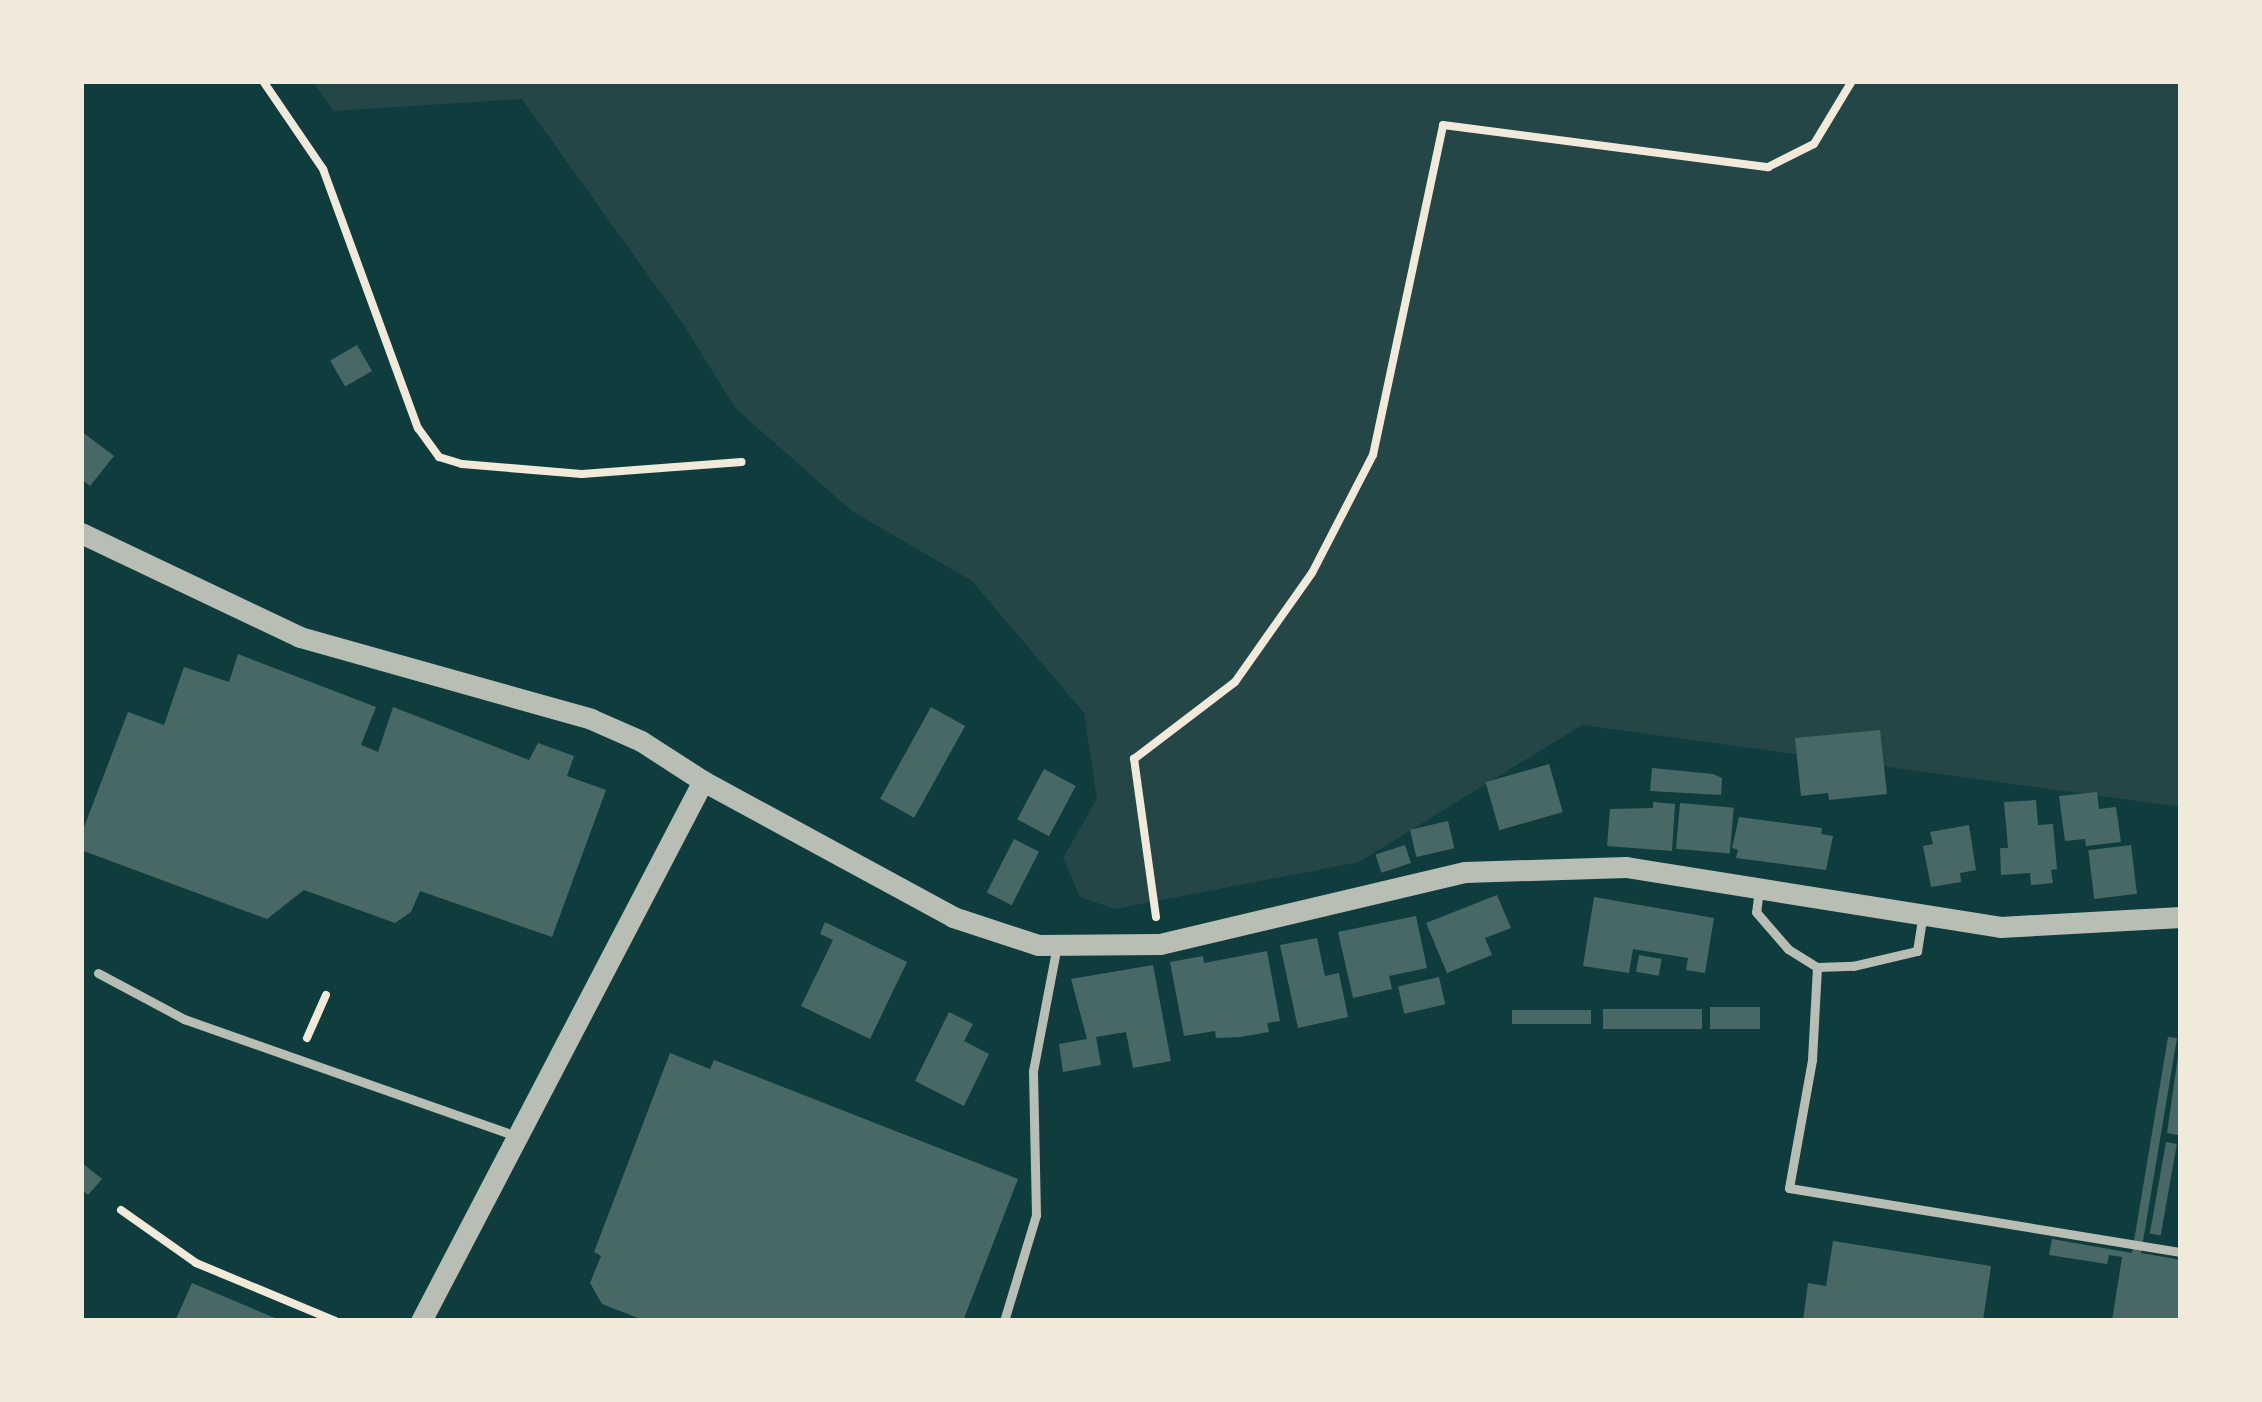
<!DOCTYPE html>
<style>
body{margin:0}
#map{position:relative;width:2262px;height:1402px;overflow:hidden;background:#0f3d3e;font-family:"Source Serif 4",serif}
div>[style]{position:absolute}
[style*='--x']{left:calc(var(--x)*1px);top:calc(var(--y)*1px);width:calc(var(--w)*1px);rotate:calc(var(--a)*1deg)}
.green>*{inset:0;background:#244646}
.building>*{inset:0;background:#486865;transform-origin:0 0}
.path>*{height:8px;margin:-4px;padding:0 4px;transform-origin:4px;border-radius:4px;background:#f1e9da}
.service>*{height:9px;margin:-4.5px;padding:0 4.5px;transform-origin:4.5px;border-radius:4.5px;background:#b8beb3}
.tertiary>*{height:21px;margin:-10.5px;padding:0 10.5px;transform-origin:10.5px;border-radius:10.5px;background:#b8beb3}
span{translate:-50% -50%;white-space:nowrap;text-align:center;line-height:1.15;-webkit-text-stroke:12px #f1e9da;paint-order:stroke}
.frame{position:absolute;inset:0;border:84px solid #f1e9da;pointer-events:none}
</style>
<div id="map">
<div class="green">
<div style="clip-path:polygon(313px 81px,2181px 81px,2181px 807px,1582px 725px,1359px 862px,1115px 909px,1080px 897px,1063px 858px,1097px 799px,1084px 713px,972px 581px,852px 511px,736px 409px,683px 324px,522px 99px,333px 111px)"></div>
</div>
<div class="building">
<div style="left:357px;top:345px;width:30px;height:31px;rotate:60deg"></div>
<div style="clip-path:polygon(81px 431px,114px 456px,90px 486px,81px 479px)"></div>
<div style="clip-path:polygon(238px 654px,376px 707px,361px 745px,378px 752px,393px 707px,529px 760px,538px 743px,574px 756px,567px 776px,606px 790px,552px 937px,420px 891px,411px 912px,395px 923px,304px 890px,267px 919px,81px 850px,81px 835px,128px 712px,164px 725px,184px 667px,229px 682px)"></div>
<div style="left:931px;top:707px;width:39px;height:105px;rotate:29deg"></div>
<div style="clip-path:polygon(1880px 730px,1887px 794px,1829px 800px,1828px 793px,1801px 796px,1795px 738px)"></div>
<div style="left:1549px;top:764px;width:50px;height:66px;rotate:74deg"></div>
<div style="clip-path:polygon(1652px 768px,1713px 774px,1722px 778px,1721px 795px,1650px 791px)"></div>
<div style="left:1044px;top:769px;width:36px;height:57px;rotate:28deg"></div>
<div style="clip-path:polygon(2097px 792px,2099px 809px,2116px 807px,2121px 842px,2086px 846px,2085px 839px,2065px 841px,2059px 796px)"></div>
<div style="clip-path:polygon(2036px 800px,2038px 825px,2053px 824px,2057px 869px,2051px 870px,2053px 883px,2031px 885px,2030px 873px,2001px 875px,2000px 848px,2008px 848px,2004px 802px)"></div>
<div style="clip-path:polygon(1653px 802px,1675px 804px,1672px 851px,1607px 846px,1610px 809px,1653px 808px)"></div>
<div style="left:1680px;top:803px;width:54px;height:46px;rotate:5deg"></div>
<div style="clip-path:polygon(1739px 817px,1822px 828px,1821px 834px,1833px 836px,1826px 870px,1736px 858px,1738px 850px,1732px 848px)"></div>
<div style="left:1448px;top:821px;width:28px;height:39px;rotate:77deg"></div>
<div style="clip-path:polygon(1969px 825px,1976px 870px,1960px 873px,1961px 882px,1931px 887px,1923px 846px,1933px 844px,1930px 832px)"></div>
<div style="left:1014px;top:839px;width:28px;height:60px;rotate:27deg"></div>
<div style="left:1405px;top:845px;width:19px;height:31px;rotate:72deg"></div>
<div style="left:2131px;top:845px;width:49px;height:43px;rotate:83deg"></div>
<div style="clip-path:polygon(1497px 895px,1511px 928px,1485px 938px,1492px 955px,1447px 973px,1426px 923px)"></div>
<div style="clip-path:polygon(1594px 897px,1714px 918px,1705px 973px,1686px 970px,1688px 958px,1633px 949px,1629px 973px,1583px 966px)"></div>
<div style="clip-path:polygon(1416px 916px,1427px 968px,1389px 976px,1392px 989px,1353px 998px,1338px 932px)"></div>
<div style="clip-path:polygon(825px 922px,907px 962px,870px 1039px,801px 1006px,833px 940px,820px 934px)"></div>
<div style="clip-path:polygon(1317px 938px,1325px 976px,1339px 973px,1348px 1017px,1298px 1028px,1280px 945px)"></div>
<div style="clip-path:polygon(1267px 951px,1280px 1021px,1267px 1023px,1269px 1032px,1240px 1037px,1216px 1038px,1215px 1031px,1184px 1036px,1170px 962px,1203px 956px,1204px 963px)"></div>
<div style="left:1639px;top:955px;width:23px;height:17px;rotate:10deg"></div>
<div style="clip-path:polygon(1153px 965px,1171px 1061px,1133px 1068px,1126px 1032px,1096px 1037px,1101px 1065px,1063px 1072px,1059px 1044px,1087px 1039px,1071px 979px)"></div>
<div style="left:1439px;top:977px;width:28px;height:42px;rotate:77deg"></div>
<div style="left:1760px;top:1007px;width:22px;height:50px;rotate:90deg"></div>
<div style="left:1603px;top:1009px;width:99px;height:20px"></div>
<div style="left:1591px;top:1010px;width:14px;height:79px;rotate:90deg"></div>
<div style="clip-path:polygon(949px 1012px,973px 1024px,964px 1041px,989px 1054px,964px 1106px,915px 1081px)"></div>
<div style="clip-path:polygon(2168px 1037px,2177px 1038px,2141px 1253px,2181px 1260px,2181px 1321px,2112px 1321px,2122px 1257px,2109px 1255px,2107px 1264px,2049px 1255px,2052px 1239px,2132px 1253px)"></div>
<div style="clip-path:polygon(670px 1053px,710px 1069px,714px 1060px,1018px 1179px,963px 1321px,646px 1321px,602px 1304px,590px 1283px,601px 1256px,594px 1252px)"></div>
<div style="clip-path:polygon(2178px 1056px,2181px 1115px,2178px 1135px,2167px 1133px)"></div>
<div style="left:2166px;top:1142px;width:11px;height:93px;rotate:10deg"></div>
<div style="clip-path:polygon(81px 1162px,102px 1179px,88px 1195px,81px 1189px)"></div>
<div style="clip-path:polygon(1833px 1241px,1991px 1266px,1983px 1321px,1803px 1321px,1808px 1283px,1826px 1286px)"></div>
<div style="clip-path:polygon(192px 1283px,282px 1321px,175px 1321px)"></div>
</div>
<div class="path">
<div style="--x:263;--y:81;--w:107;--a:55.7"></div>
<div style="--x:323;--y:169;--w:276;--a:69.9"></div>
<div style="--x:418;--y:428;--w:36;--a:54"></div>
<div style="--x:439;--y:457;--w:24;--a:17"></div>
<div style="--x:462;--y:464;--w:120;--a:4.8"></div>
<div style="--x:582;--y:474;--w:160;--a:-4.3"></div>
<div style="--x:1156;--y:917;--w:160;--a:-97.9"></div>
<div style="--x:1134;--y:759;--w:127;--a:-37.3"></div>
<div style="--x:1235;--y:682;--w:133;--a:-54.8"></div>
<div style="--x:1312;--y:573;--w:133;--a:-62.7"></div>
<div style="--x:1373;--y:455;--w:337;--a:-78"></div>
<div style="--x:1443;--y:125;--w:328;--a:7.4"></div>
<div style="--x:1768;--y:167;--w:51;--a:-26.6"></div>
<div style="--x:1814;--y:144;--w:74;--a:-58.9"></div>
<div style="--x:307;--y:1038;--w:47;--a:-66.2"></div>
<div style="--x:121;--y:1210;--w:92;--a:35.2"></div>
<div style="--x:196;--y:1263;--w:151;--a:22.6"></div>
</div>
<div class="service">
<div style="--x:1759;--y:889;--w:23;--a:97"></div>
<div style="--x:1756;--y:912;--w:49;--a:49.1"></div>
<div style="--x:1788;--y:949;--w:34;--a:32"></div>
<div style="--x:1817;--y:967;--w:93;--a:93.1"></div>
<div style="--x:1812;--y:1060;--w:130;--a:100.2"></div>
<div style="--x:1789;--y:1188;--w:397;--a:9.3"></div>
<div style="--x:1817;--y:967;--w:36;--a:-2"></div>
<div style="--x:1853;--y:966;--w:66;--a:-13.2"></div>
<div style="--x:1917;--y:951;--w:36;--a:-81"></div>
<div style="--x:98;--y:973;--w:98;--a:28.1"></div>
<div style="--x:184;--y:1019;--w:353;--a:19.4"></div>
<div style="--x:1004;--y:1321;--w:111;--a:-73.2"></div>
<div style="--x:1036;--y:1215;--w:144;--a:-91.2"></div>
<div style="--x:1033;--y:1071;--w:128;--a:-79.2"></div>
</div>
<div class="tertiary">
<div style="--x:81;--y:533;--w:242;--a:25.4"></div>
<div style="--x:300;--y:637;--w:302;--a:15.7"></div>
<div style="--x:591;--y:719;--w:55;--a:23.7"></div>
<div style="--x:641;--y:741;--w:74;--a:32.8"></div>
<div style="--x:703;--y:781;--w:285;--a:28.5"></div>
<div style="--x:953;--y:917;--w:89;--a:18.2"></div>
<div style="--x:1038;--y:945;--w:122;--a:-0.5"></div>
<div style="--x:1160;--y:944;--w:313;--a:-13.3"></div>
<div style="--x:1465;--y:872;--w:161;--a:-1.8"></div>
<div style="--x:1626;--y:867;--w:379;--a:9.1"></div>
<div style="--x:2000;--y:927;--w:181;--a:-3.2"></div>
<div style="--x:421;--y:1321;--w:609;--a:-62.43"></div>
</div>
<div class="frame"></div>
</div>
